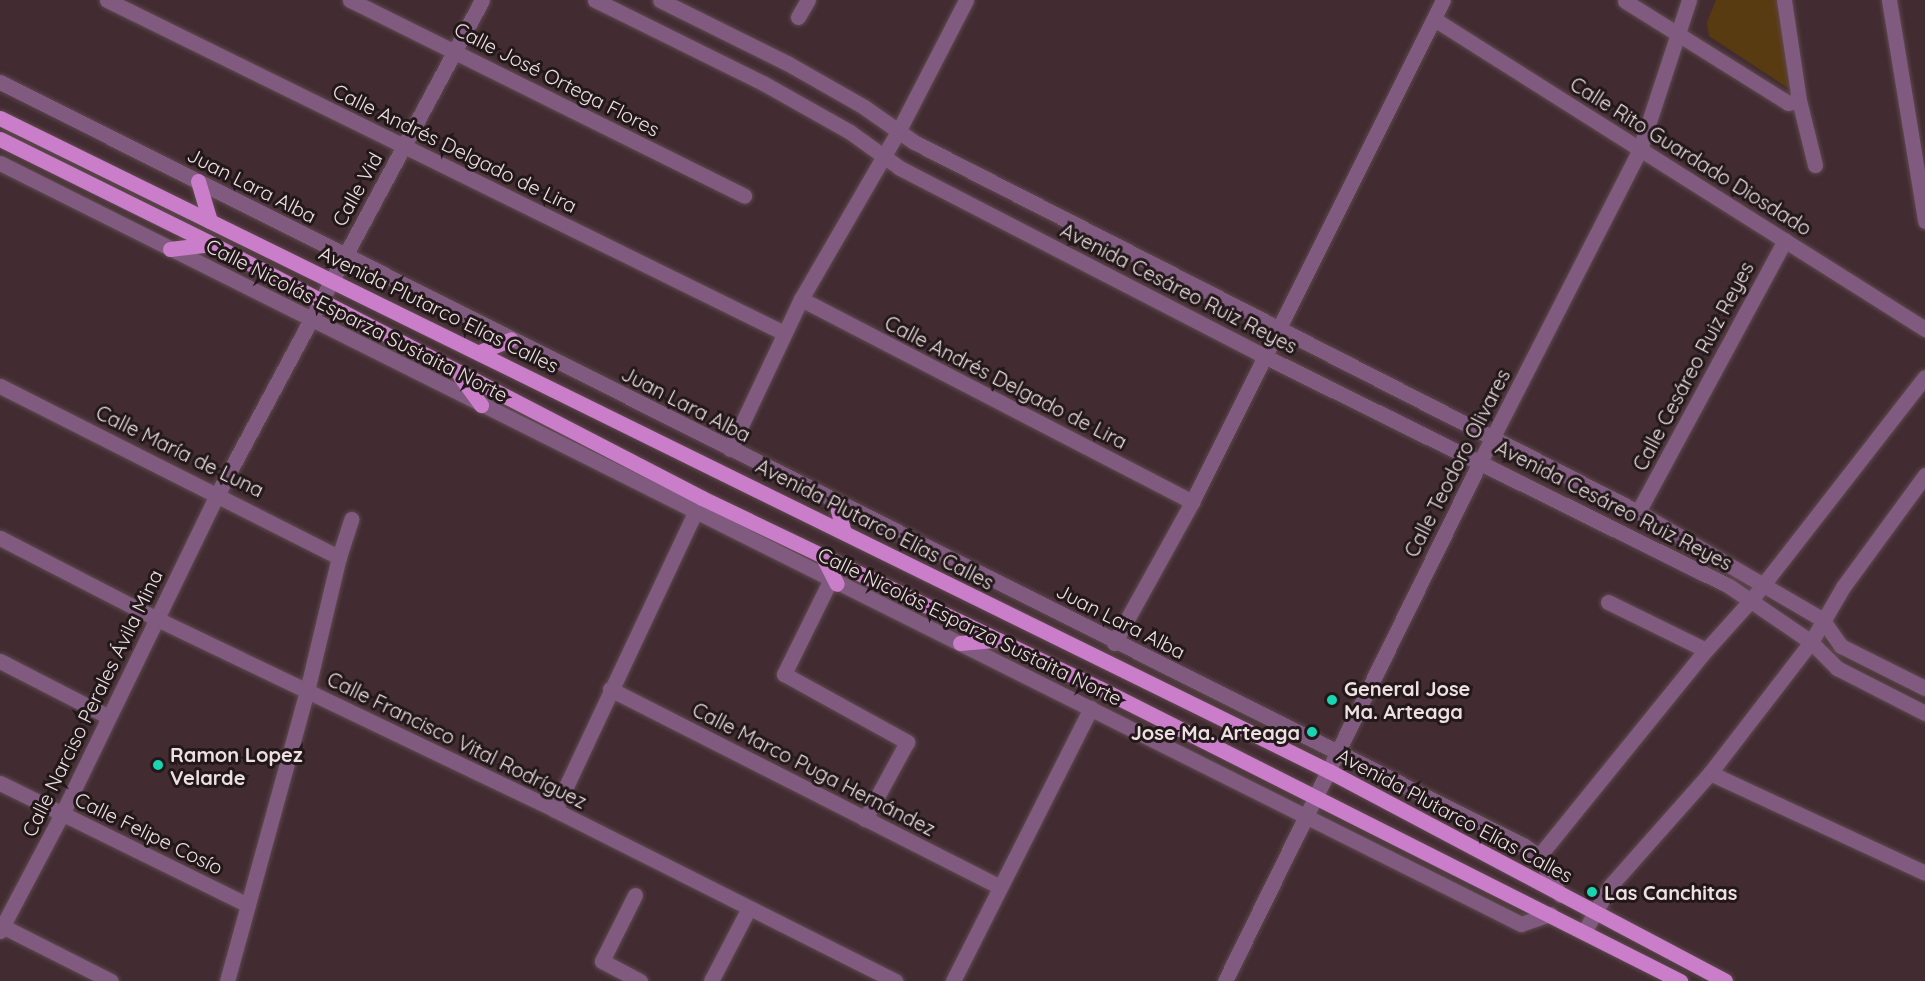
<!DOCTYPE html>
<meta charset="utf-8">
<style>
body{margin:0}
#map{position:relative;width:1925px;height:981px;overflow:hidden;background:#422c32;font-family:Quicksand,sans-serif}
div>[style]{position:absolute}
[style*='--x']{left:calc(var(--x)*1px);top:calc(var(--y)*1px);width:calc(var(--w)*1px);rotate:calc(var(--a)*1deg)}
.green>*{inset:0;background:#593b12}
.roads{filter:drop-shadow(0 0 2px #5e494e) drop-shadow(0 0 2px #5e494e)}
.street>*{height:15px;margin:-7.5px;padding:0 7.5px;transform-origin:7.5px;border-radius:7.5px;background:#805a7f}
.primary>*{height:15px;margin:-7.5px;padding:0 7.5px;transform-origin:7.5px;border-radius:7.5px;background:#ca7dc9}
.dots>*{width:16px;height:16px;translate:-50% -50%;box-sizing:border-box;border:3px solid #22181a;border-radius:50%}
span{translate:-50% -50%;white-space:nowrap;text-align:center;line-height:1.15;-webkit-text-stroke:6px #22181a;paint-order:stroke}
.street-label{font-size:20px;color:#eedfe3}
.poi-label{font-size:20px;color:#eedfe3;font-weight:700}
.left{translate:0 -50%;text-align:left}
.right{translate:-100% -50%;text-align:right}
</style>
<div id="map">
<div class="green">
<div style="clip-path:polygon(1716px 0,1777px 0,1791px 90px,1709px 36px,1707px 22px)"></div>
</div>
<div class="roads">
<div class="street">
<div style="--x:107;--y:0;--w:754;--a:26.19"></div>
<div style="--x:350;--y:0;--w:440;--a:26.4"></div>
<div style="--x:595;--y:0;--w:187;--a:26.3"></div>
<div style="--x:763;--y:83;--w:100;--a:29.4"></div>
<div style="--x:850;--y:132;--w:62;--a:35.8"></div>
<div style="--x:900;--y:168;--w:407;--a:27.3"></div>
<div style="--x:1262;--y:355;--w:521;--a:26.32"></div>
<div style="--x:1729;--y:586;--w:99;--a:34.3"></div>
<div style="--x:1811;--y:642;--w:37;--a:45"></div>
<div style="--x:1837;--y:668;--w:99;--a:27.1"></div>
<div style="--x:660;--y:0;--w:142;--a:26.4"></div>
<div style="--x:787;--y:63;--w:89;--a:29.7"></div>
<div style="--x:864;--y:107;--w:61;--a:35"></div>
<div style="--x:914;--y:142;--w:813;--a:27.07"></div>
<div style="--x:1638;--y:512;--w:213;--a:30.2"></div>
<div style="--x:1822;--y:619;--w:33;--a:55"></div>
<div style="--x:1841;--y:646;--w:94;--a:26.6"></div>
<div style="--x:1784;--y:0;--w:101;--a:81.5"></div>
<div style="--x:1799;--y:100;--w:67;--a:76.2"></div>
<div style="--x:1889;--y:0;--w:224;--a:80.7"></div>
<div style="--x:1625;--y:1;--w:192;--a:32"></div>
<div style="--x:1788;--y:103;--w:11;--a:-15"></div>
<div style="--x:798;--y:17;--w:20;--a:-60"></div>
<div style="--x:1434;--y:19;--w:581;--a:32.27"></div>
<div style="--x:0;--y:82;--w:1703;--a:26.61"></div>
<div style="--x:1523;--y:845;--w:19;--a:35"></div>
<div style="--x:1539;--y:856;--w:44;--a:61.7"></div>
<div style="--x:0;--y:163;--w:1701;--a:26.58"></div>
<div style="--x:1521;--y:924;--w:31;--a:-19"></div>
<div style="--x:801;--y:299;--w:441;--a:27.4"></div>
<div style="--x:0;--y:386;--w:380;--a:26.8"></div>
<div style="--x:730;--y:449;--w:166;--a:-64.7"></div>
<div style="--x:801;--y:299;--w:195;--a:-59.9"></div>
<div style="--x:899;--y:130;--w:146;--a:-62.7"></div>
<div style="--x:1638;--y:512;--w:309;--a:-61.6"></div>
<div style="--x:0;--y:538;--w:177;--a:27.3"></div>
<div style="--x:157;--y:619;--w:441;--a:25.6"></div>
<div style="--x:555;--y:810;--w:381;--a:26.7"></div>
<div style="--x:339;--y:557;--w:40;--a:-72"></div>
<div style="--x:830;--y:581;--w:104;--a:116.3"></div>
<div style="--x:784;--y:674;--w:141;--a:28.9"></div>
<div style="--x:907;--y:742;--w:88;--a:118.6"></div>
<div style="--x:1608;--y:602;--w:109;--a:26.1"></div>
<div style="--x:1114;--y:643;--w:161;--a:-61"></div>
<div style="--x:1192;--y:502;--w:561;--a:-63.43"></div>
<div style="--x:0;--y:661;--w:120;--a:27.2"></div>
<div style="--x:610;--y:689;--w:437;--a:26.9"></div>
<div style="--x:1710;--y:773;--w:237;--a:24.9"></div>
<div style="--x:0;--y:783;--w:276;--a:26.2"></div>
<div style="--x:555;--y:810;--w:328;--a:-64.8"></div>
<div style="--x:1539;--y:856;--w:265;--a:-51"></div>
<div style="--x:1706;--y:650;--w:69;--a:-48"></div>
<div style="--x:1752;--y:599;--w:281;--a:-52.1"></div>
<div style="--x:635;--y:895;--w:74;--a:116.6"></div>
<div style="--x:602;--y:961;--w:43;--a:27.8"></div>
<div style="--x:0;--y:925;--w:124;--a:26.8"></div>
<div style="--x:0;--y:931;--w:132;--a:-62.1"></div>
<div style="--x:62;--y:814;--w:357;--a:-64.1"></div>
<div style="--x:218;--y:493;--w:559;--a:-61.83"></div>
<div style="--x:1584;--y:932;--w:53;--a:-60.5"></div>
<div style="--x:1610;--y:886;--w:151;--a:-48.5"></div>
<div style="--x:1710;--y:773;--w:165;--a:-52.4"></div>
<div style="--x:1811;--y:642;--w:64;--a:-59.8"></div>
<div style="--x:1843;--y:587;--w:139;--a:-53.8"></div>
<div style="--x:227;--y:981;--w:301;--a:-74.6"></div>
<div style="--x:307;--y:691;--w:138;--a:-76.6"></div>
<div style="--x:711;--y:981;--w:82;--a:-62.5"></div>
<div style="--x:953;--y:981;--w:306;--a:-63.2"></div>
<div style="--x:1225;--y:981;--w:578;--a:-63.83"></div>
<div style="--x:1480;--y:462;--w:352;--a:-62.9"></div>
<div style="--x:1640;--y:149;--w:157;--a:-71.8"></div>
</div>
<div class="primary">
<div style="--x:0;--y:118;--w:1481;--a:26.17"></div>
<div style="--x:1329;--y:771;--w:448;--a:27.9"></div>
<div style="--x:0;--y:139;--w:237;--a:26.3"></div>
<div style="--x:212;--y:244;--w:552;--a:27.4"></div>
<div style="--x:702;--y:498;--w:440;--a:25.6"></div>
<div style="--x:1099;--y:688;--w:651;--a:26.76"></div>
<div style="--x:198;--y:181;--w:42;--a:73.3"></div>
<div style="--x:170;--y:249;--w:42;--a:-6.8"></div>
<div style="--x:482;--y:351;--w:31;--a:-22"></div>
<div style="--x:460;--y:376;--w:36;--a:54"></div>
<div style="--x:836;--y:503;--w:30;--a:75"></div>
<div style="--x:823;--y:557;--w:30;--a:63"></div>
<div style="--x:960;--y:643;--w:35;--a:-5"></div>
</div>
</div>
<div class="dots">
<div style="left:1332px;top:700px;background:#1ad5b2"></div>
<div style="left:1312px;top:732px;background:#1ad5b2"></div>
<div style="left:158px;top:765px;background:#1ad5b2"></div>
<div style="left:1592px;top:892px;background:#1ad5b2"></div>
</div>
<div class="street-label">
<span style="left:557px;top:79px;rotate:27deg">Calle José Ortega Flores</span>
<span style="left:455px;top:148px;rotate:26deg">Calle Andrés Delgado de Lira</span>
<span style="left:1691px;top:156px;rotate:32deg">Calle Rito Guardado Diosdado</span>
<span style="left:252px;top:185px;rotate:27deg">Juan Lara Alba</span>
<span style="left:357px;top:189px;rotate:-61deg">Calle Vid</span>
<span style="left:1179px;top:288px;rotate:27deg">Avenida Cesáreo Ruiz Reyes</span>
<span style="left:439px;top:309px;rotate:26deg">Avenida Plutarco Elías Calles</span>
<span style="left:357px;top:320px;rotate:27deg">Calle Nicolás Esparza Sustaita Norte</span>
<span style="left:1693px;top:366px;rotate:-62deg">Calle Cesáreo Ruiz Reyes</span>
<span style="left:1006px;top:382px;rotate:27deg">Calle Andrés Delgado de Lira</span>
<span style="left:686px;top:404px;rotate:27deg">Juan Lara Alba</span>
<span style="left:180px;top:451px;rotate:26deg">Calle María de Luna</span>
<span style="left:1457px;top:463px;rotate:-63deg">Calle Teodoro Olivares</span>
<span style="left:1614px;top:505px;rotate:27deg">Avenida Cesáreo Ruiz Reyes</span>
<span style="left:875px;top:524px;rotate:27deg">Avenida Plutarco Elías Calles</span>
<span style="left:1121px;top:621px;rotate:27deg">Juan Lara Alba</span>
<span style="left:970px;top:626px;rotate:26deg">Calle Nicolás Esparza Sustaita Norte</span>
<span style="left:92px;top:703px;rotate:-64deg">Calle Narciso Perales Ávila Mina</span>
<span style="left:457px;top:740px;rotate:26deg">Calle Francisco Vital Rodríguez</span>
<span style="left:814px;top:769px;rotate:27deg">Calle Marco Puga Hernández</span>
<span style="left:1455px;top:815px;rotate:28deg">Avenida Plutarco Elías Calles</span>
<span style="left:149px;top:833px;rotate:26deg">Calle Felipe Cosío</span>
</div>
<div class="poi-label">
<span class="left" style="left:1344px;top:700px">General Jose<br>Ma. Arteaga</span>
<span class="right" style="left:1300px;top:732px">Jose Ma. Arteaga</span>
<span class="left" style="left:170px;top:766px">Ramon Lopez<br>Velarde</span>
<span class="left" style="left:1604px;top:892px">Las Canchitas</span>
</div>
</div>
